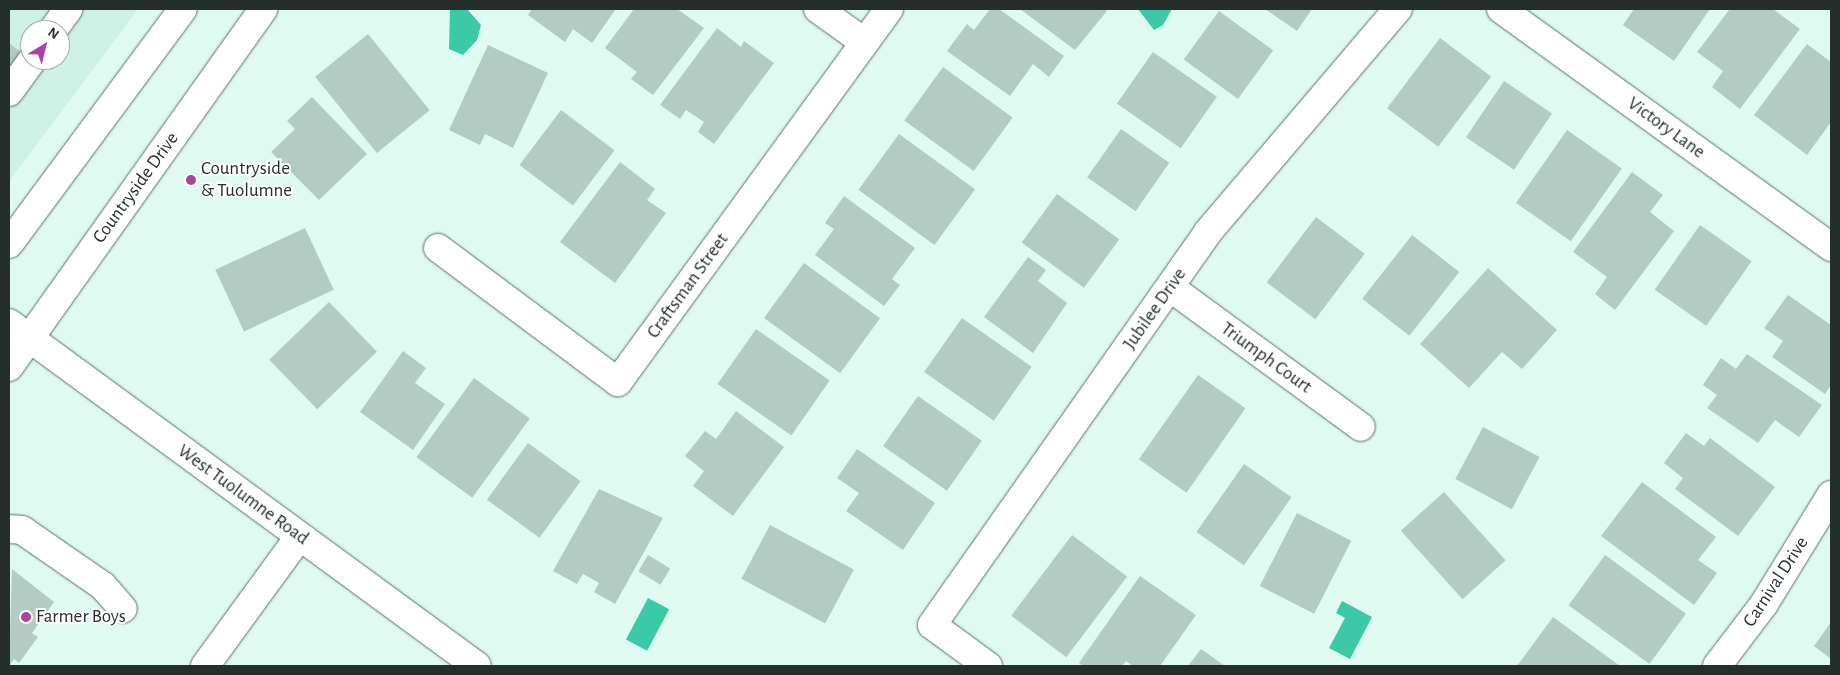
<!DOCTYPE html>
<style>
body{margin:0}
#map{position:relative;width:1840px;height:675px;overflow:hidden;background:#dffbf1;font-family:"Alegreya Sans",sans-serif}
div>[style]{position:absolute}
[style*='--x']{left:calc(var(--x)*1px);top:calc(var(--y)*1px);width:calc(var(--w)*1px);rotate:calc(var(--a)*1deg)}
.built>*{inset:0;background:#cdf1e4}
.water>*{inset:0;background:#3bc9a7;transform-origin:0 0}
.building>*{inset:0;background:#b2ccc3;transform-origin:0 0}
.roads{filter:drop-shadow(0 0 1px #597169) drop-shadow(0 0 1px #597169)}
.minor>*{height:28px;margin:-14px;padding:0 14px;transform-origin:14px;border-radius:14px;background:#fff}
.dots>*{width:14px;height:14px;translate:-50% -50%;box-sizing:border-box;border:2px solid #fff;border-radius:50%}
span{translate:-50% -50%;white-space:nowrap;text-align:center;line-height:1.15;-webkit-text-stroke:4px #fff;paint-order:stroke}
.street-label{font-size:19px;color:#242e2b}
.poi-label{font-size:19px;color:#242e2b}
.left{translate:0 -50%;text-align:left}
.frame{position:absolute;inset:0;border:10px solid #242e2b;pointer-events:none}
.north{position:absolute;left:20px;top:20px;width:50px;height:50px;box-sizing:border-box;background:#fff;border:1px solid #a7abaa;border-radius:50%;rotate:36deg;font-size:14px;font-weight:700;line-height:20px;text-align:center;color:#242e2b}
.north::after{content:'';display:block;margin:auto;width:18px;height:22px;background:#ad42a2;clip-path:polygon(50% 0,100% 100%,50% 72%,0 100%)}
</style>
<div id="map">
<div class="built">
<div style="clip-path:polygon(evenodd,9px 9px,138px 9px,9px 181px,9px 9px,30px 30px,60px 30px,60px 60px,30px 60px,30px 30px)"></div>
</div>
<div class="water">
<div style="clip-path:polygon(450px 9px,467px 9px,481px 25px,477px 40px,463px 55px,449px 49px)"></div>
<div style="clip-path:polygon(1138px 9px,1172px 9px,1163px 25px,1154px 30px)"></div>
<div style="left:648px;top:598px;width:24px;height:47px;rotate:28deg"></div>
<div style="clip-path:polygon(1342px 601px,1372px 617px,1350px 659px,1329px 648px,1345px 618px,1336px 613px)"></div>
</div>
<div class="building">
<div style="clip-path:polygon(532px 9px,616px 9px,592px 43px,573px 29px,565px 42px,528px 15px)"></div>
<div style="clip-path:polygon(634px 9px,677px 9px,704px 28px,653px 95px,631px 79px,637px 72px,605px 48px)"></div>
<div style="clip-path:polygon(990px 9px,999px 9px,1064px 56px,1049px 77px,1033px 64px,1010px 96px,947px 51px,967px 24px,974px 30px)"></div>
<div style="clip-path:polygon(1020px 9px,1105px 9px,1107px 11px,1075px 50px)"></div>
<div style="clip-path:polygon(1265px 9px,1312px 9px,1297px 31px)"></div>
<div style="clip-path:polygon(1634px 9px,1710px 9px,1674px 61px,1623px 25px)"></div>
<div style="clip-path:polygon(1730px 9px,1773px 9px,1800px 29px,1740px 109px,1712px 87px,1723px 71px,1697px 52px)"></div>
<div style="left:1219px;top:11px;width:67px;height:60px;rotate:36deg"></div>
<div style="clip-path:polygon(717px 28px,741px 47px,744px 41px,774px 63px,714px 144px,698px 132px,704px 122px,686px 110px,680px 119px,660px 105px)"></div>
<div style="left:368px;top:34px;width:98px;height:68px;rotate:51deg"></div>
<div style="left:1440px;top:38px;width:64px;height:88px;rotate:37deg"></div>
<div style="clip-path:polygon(9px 43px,22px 53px,9px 70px)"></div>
<div style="clip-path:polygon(1807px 44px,1831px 62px,1831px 122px,1807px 155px,1754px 115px)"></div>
<div style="clip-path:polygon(488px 45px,548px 73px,513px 148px,485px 134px,480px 145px,449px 130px)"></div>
<div style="left:1153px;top:52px;width:78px;height:63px;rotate:35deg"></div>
<div style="left:943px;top:67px;width:86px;height:66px;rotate:36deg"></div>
<div style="left:1504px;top:81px;width:58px;height:68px;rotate:34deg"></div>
<div style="clip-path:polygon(312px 97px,367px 154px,319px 200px,271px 152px,295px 129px,287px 121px)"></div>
<div style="left:561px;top:110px;width:67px;height:69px;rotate:37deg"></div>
<div style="left:1121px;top:129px;width:59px;height:59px;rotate:35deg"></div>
<div style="left:1567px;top:130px;width:67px;height:89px;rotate:35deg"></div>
<div style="left:899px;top:134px;width:94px;height:69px;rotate:36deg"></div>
<div style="clip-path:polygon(620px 162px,655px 189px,647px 200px,666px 213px,615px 283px,560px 242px)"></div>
<div style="clip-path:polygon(1632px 172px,1663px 195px,1650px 212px,1674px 231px,1615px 310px,1595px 294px,1607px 277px,1573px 252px)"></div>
<div style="left:1057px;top:194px;width:77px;height:60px;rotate:36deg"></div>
<div style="clip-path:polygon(844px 196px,915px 248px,892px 279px,900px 285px,884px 306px,815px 255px,834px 229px,825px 223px)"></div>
<div style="left:1316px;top:217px;width:61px;height:82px;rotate:37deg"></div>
<div style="left:1700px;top:225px;width:63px;height:79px;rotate:35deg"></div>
<div style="left:305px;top:228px;width:68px;height:99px;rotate:65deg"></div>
<div style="left:1412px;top:235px;width:60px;height:81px;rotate:38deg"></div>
<div style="clip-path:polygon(1028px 257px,1046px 270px,1038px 281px,1067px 303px,1033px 353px,984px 317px)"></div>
<div style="left:804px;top:263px;width:94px;height:68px;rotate:36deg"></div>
<div style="clip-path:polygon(1488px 268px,1557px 330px,1522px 369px,1502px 352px,1469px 388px,1420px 344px)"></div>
<div style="clip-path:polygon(1788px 295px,1831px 325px,1831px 385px,1825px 394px,1772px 357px,1783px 341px,1764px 328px)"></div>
<div style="left:329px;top:302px;width:69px;height:83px;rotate:46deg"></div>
<div style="left:962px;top:318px;width:85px;height:66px;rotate:35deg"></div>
<div style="left:756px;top:329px;width:90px;height:67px;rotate:35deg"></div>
<div style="clip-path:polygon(403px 351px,426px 368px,415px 383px,445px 404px,413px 450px,360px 412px)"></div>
<div style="clip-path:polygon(1747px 354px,1822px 405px,1799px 437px,1775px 420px,1758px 443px,1707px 408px,1717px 395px,1703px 385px,1721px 358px,1736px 369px)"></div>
<div style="left:1198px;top:375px;width:58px;height:103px;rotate:35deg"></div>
<div style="left:474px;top:378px;width:69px;height:98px;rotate:36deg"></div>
<div style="left:918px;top:396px;width:78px;height:61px;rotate:35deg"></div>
<div style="clip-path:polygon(736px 411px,784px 447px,733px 516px,693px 486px,704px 471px,685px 456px,705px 431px,716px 439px)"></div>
<div style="left:1483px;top:427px;width:64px;height:59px;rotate:28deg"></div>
<div style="clip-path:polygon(1686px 433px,1704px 446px,1710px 438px,1775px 487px,1738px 536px,1675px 489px,1683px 478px,1664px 463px)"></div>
<div style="left:528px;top:443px;width:65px;height:70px;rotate:36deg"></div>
<div style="clip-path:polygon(857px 449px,935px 503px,903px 550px,846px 511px,859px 493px,837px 478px)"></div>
<div style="left:1244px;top:464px;width:58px;height:83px;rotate:35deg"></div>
<div style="clip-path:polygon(1642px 482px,1716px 537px,1698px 560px,1717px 573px,1694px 605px,1601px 536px)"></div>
<div style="clip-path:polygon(599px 489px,663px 518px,615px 604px,594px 592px,599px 583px,583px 574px,577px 584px,553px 571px)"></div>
<div style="left:1444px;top:492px;width:92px;height:58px;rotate:48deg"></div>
<div style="left:1297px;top:513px;width:61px;height:82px;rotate:27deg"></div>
<div style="left:770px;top:525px;width:95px;height:61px;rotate:28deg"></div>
<div style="left:1072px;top:535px;width:69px;height:101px;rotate:37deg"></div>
<div style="left:648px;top:555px;width:26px;height:19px;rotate:31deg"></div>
<div style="left:1605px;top:555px;width:100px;height:62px;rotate:36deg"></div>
<div style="clip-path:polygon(12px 569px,54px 602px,32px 633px,38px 637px,19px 663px,14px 659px,9px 666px)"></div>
<div style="clip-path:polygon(1140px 576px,1196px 615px,1160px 666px,1133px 666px,1126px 661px,1122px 666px,1083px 666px,1079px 663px)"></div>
<div style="clip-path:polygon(1553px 617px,1620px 666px,1517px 666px)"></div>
<div style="clip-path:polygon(1831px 622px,1831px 659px,1814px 646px)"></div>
<div style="clip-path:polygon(1201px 649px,1225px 666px,1188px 666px)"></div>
</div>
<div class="roads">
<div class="minor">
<div style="--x:818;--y:9;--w:57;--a:35.7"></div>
<div style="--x:1501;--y:9;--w:407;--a:35.8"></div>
<div style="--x:53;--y:30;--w:26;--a:-54"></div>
<div style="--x:9;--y:92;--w:39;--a:-54"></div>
<div style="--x:9;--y:244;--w:292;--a:-53.5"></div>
<div style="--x:438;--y:248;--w:224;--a:36.7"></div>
<div style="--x:618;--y:382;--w:461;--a:-54"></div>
<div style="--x:1171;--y:288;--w:235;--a:36.2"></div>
<div style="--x:9;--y:323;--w:580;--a:36.24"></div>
<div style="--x:9;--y:367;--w:439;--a:-54.6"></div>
<div style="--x:9;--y:529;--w:13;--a:4"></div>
<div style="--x:22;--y:530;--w:98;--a:34.7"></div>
<div style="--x:103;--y:586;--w:30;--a:49"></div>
<div style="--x:205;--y:666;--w:160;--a:-53.9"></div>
<div style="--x:988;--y:666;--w:69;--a:-143.8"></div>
<div style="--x:932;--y:625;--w:480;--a:-54.9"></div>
<div style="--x:1208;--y:232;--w:293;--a:-49.6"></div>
<div style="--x:1717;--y:666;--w:78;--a:-52.8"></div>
<div style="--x:1764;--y:604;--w:128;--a:-58.4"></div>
</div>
</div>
<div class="dots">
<div style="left:191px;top:180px;background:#ad42a2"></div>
<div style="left:26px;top:617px;background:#ad42a2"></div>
</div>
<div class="street-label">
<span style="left:1666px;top:128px;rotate:36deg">Victory Lane</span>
<span style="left:136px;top:188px;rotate:-54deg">Countryside Drive</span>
<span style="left:688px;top:286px;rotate:-54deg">Craftsman Street</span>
<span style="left:1155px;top:309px;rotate:-55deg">Jubilee Drive</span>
<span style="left:1266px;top:358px;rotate:36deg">Triumph Court</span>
<span style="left:243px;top:495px;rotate:36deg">West Tuolumne Road</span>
<span style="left:1776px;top:582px;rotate:-57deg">Carnival Drive</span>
</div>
<div class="poi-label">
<span class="left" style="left:201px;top:180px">Countryside<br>&amp; Tuolumne</span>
<span class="left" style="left:36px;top:617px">Farmer Boys</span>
</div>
<div class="frame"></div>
<div class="north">N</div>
</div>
